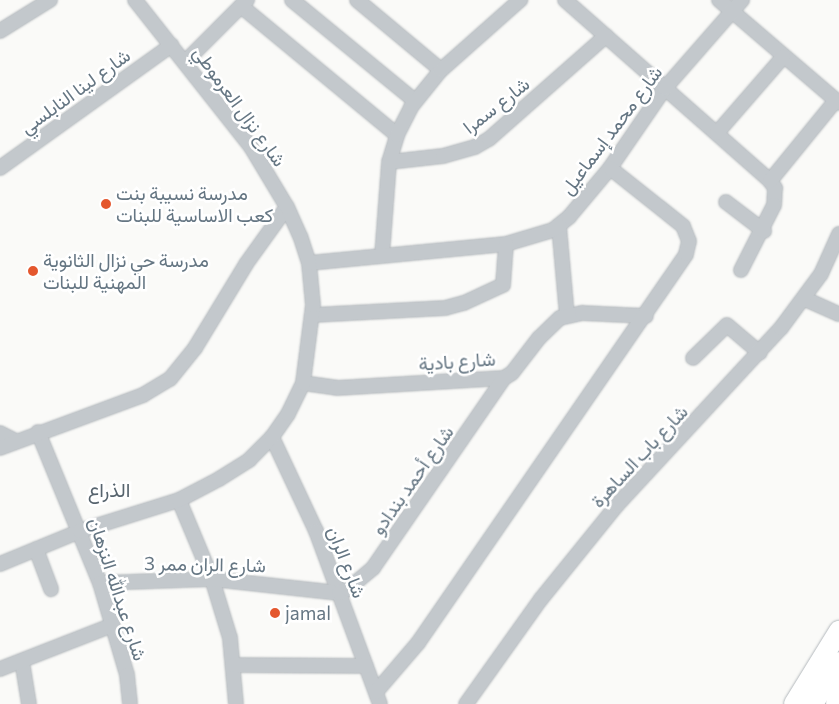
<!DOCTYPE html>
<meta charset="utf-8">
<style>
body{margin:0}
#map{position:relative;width:839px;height:704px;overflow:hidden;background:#fafaf8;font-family:Commissioner,Vazirmatn,sans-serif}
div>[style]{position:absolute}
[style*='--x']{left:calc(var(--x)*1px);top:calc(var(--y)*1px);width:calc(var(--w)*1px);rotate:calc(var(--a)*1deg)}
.roads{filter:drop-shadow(0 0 1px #b4b9bd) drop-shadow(0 0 1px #b4b9bd)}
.minor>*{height:14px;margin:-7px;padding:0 7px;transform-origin:7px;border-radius:7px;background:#c3c8cc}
.highway>*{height:20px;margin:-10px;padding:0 10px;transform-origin:10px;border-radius:10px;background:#fff}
.dots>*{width:14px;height:14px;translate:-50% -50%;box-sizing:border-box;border:2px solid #fff;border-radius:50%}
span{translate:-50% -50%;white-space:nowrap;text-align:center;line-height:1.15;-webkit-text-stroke:5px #fff;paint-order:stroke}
.street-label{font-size:19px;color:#657683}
.poi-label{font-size:19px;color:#657683}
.left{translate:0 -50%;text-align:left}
.neighbourhood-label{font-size:20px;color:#57646e}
</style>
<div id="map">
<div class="roads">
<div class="minor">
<div style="--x:292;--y:0;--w:159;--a:39.4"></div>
<div style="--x:357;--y:0;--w:109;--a:39.8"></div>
<div style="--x:565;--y:0;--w:273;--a:41.4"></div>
<div style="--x:770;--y:181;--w:9;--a:54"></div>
<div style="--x:775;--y:188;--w:17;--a:93"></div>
<div style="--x:774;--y:205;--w:73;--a:116.9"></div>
<div style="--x:719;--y:0;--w:158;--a:40.6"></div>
<div style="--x:241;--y:6;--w:202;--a:39.6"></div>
<div style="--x:0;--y:31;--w:59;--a:-31.8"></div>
<div style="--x:185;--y:62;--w:88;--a:-45"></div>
<div style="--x:717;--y:133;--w:101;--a:-49"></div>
<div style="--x:389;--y:162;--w:54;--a:-6.3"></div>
<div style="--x:443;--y:156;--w:33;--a:-16"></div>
<div style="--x:475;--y:147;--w:16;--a:-30"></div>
<div style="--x:489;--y:139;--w:156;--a:-41.4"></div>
<div style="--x:0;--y:168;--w:211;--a:-35.6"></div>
<div style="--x:770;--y:181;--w:104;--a:-50.8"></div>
<div style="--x:726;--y:202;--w:48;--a:37.3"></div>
<div style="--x:559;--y:226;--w:89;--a:84.9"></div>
<div style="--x:382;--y:256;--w:94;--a:-85.7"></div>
<div style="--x:389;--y:162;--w:28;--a:-73"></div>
<div style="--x:397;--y:135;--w:31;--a:-63"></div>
<div style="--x:411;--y:107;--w:48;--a:-51"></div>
<div style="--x:441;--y:70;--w:106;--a:-41.5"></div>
<div style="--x:309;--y:263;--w:198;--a:-5.5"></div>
<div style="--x:506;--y:244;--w:49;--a:-16.6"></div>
<div style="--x:553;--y:230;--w:21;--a:-39"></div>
<div style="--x:569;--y:217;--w:64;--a:-50.1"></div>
<div style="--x:610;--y:168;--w:97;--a:-55.5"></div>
<div style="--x:665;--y:88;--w:117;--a:-48.8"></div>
<div style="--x:805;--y:299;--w:37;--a:24"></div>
<div style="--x:313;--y:315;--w:132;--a:-3"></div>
<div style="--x:445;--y:308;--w:20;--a:-15"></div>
<div style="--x:464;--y:303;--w:43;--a:-24.8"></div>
<div style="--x:503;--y:285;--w:41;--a:-85.8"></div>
<div style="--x:693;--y:358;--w:47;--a:-44.1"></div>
<div style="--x:727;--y:325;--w:43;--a:40.3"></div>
<div style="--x:303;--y:383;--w:34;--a:8"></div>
<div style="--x:337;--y:388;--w:167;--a:-3.4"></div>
<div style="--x:504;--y:378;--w:9;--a:-32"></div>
<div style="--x:512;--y:373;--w:44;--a:-52.4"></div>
<div style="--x:539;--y:338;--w:29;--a:-44"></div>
<div style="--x:560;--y:318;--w:23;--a:-13"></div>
<div style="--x:582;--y:313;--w:64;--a:2.7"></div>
<div style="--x:38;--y:432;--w:163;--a:67.7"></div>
<div style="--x:100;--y:583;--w:96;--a:73.6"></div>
<div style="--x:127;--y:675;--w:29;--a:84"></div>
<div style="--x:0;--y:433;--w:18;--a:27"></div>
<div style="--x:272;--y:437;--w:104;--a:64.9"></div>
<div style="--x:316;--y:531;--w:184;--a:69.7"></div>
<div style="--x:0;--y:448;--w:153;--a:-20.3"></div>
<div style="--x:143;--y:395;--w:31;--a:-31"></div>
<div style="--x:170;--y:379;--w:40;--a:-51"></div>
<div style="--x:195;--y:348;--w:98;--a:-58.7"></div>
<div style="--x:246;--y:264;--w:70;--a:-54.3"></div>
<div style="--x:179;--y:500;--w:86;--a:67.3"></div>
<div style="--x:212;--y:579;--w:62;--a:73"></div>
<div style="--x:230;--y:638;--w:66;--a:84.8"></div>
<div style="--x:36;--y:549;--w:43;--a:69.4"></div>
<div style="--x:0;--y:564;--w:87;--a:-22.4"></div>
<div style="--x:80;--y:531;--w:104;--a:-17.4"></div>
<div style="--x:179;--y:500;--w:45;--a:-27.7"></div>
<div style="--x:219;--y:479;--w:36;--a:-32"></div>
<div style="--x:249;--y:460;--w:33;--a:-45"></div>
<div style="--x:272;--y:437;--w:28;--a:-55"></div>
<div style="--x:288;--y:414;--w:34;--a:-64"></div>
<div style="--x:303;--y:383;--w:79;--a:-82.7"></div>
<div style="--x:313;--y:305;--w:42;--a:-95.4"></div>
<div style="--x:309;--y:263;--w:28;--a:-108"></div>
<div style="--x:300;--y:236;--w:32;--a:-114"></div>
<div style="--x:287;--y:207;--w:70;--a:-121"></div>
<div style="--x:251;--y:147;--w:187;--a:-128.3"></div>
<div style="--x:100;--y:583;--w:112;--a:-2"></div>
<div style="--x:212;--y:579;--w:128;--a:6.3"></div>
<div style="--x:339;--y:593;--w:10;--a:-24"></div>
<div style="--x:348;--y:589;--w:33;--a:-40"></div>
<div style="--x:373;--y:568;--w:231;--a:-55.4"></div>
<div style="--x:22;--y:661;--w:44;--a:80.8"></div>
<div style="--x:234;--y:665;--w:132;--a:0.4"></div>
<div style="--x:0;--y:669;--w:121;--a:-21.3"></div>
<div style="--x:376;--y:692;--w:65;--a:-49.4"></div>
<div style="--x:418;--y:643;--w:472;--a:-55.4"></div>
<div style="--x:686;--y:254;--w:13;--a:-77"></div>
<div style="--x:689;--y:241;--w:16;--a:-112"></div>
<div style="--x:683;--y:226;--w:93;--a:-141.5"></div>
<div style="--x:466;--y:704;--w:129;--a:-54.5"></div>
<div style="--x:541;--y:599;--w:121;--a:-51"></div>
<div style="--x:617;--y:505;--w:241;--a:-47.2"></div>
<div style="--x:781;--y:328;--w:67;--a:-53.5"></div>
<div style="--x:821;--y:274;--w:44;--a:-65.8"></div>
</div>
<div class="highway">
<div style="--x:794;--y:704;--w:86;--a:-58.3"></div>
<div style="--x:813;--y:704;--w:49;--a:-58.2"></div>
<div style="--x:836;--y:704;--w:14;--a:-78"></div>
</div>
</div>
<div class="dots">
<div style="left:106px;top:204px;background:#e4572e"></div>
<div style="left:33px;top:271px;background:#e4572e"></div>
<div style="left:275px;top:613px;background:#e4572e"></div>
</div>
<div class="street-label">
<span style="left:75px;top:91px;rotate:-36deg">شارع لينا النابلسي</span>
<span style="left:496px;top:105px;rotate:-38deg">شارع سمرا</span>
<span style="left:240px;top:106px;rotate:54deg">شارع نزال العرموطي</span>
<span style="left:611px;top:130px;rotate:-53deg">شارع محمد إسماعيل</span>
<span style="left:457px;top:361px;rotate:-4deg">شارع بادية</span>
<span style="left:639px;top:456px;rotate:-47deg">شارع باب الساهرة</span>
<span style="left:412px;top:480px;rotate:-55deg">شارع أحمد بندادو</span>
<span style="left:347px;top:562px;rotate:69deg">شارع الران</span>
<span style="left:205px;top:564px;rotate:1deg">شارع الران ممر 3</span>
<span style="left:118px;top:589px;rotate:72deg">شارع عبدالله النزهان</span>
</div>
<div class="poi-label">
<span class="left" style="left:116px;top:204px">مدرسة نسيبة بنت<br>كعب الاساسية للبنات</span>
<span class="left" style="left:43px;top:271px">مدرسة حي نزال الثانوية<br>المهنية للبنات</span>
<span class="left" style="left:285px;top:613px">jamal</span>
</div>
<div class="neighbourhood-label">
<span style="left:109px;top:489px">الذراع</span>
</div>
</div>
